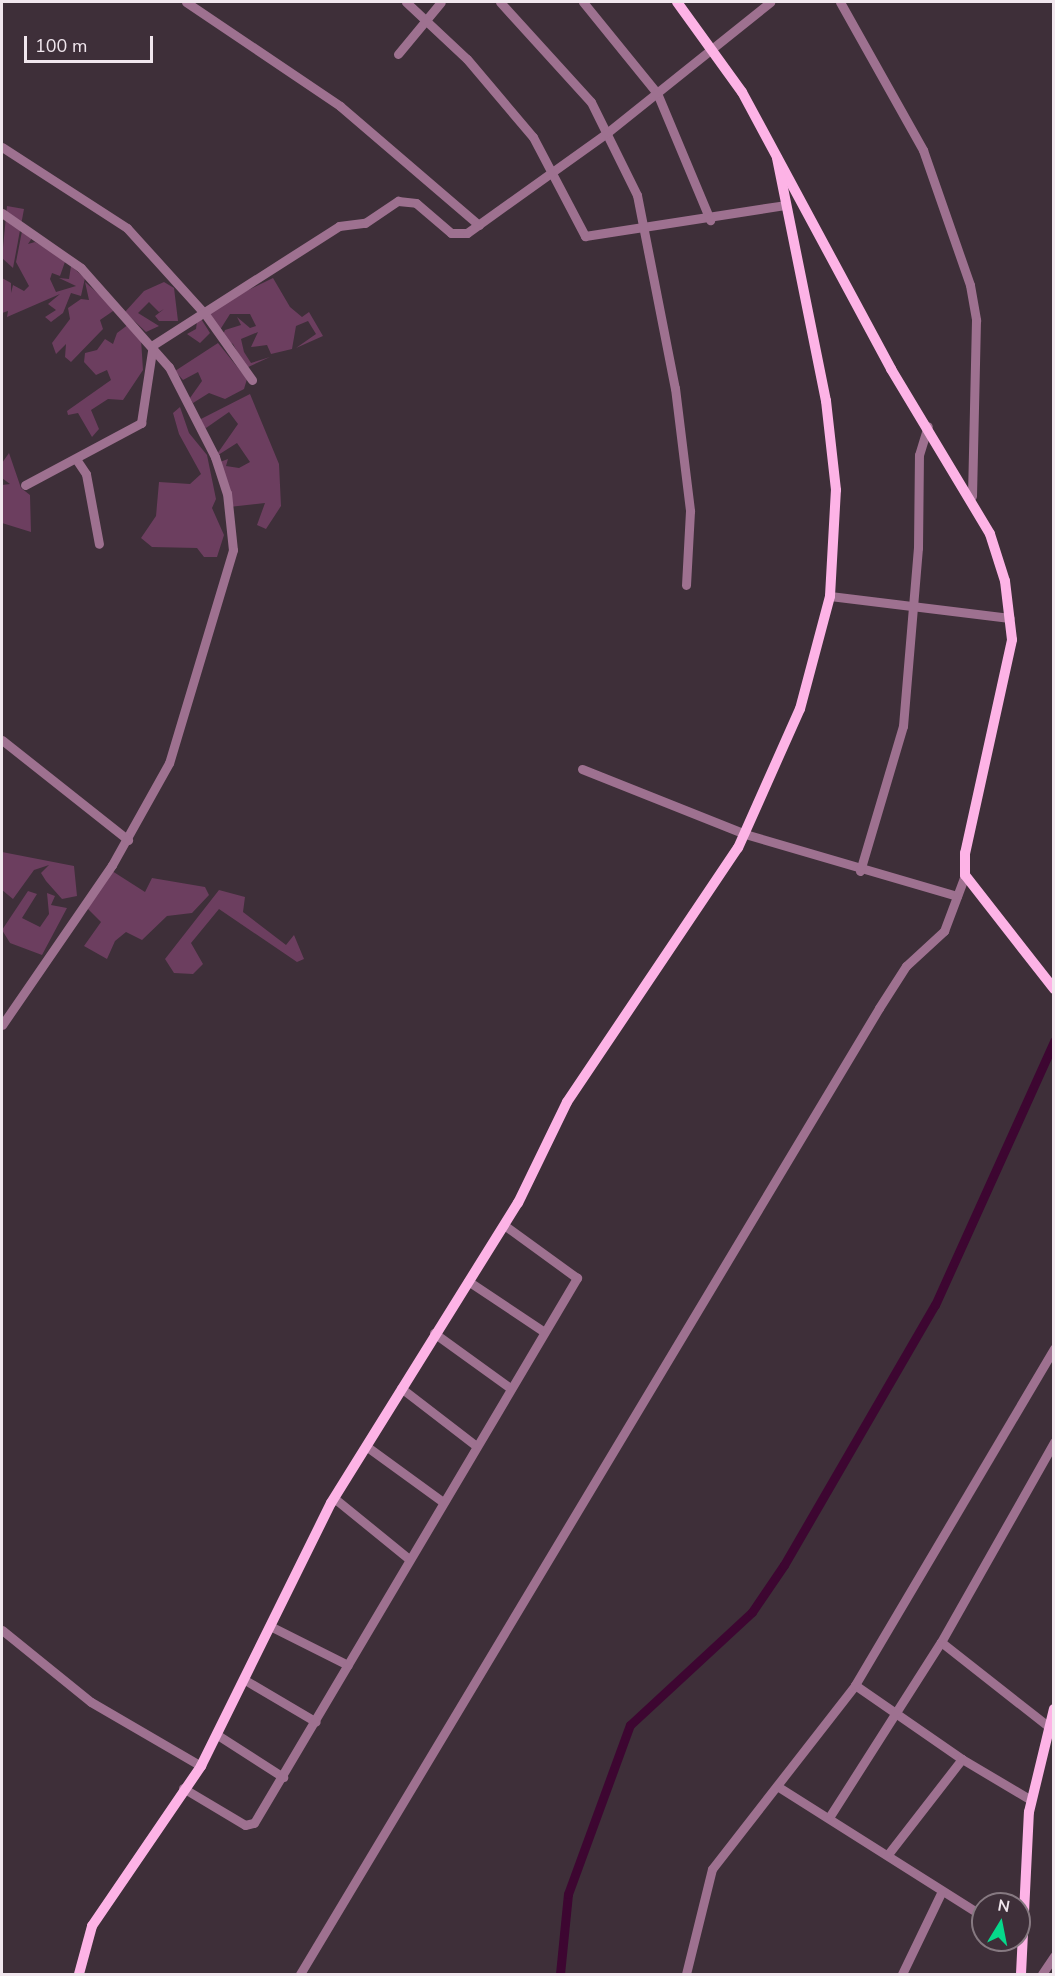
<!DOCTYPE html>
<style>
body{margin:0}
#map{position:relative;width:1055px;height:1976px;overflow:hidden;background:#3e2f39;font-family:"Nunito Sans",sans-serif}
div>[style]{position:absolute}
[style*='--x']{left:calc(var(--x)*1px);top:calc(var(--y)*1px);width:calc(var(--w)*1px);rotate:calc(var(--a)*1deg)}
.green>*{inset:0;background:#6c3e5f}
.canal>*{height:9px;margin:-4.5px;padding:0 4.5px;transform-origin:4.5px;border-radius:4.5px;background:#3d0631}
.minor>*{height:9px;margin:-4.5px;padding:0 4.5px;transform-origin:4.5px;border-radius:4.5px;background:#9e7190}
.major>*{height:10px;margin:-5px;padding:0 5px;transform-origin:5px;border-radius:5px;background:#fdb3e6}
span{translate:-50% -50%;white-space:nowrap;text-align:center;line-height:1.15;-webkit-text-stroke:4.5px #3e2f39;paint-order:stroke}
.frame{position:absolute;inset:0;border:3px solid #f1e7ee;pointer-events:none}
.north{position:absolute;left:971px;top:1892px;width:60px;height:60px;box-sizing:border-box;background:#3e2f39;border:2px solid #867981;border-radius:50%;rotate:10deg;font-size:16px;font-weight:700;line-height:24px;text-align:center;color:#f1e7ee}
.north::after{content:'';display:block;margin:auto;width:21px;height:27px;background:#06d98b;clip-path:polygon(50% 0,100% 100%,50% 72%,0 100%)}
.scale{position:absolute;left:24px;top:36px;width:129px;height:27px;box-sizing:border-box;border:3px solid #f1e7ee;border-top:0;padding-left:8px;font-size:18px;line-height:21px;white-space:nowrap;color:#f1e7ee;-webkit-text-stroke:4px #3e2f39;paint-order:stroke}
</style>
<div id="map">
<div class="green">
<div style="clip-path:polygon(7px 206px,24px 209px,13px 268px,2px 258px)"></div>
<div style="clip-path:polygon(22px 231px,32px 238px,28px 244px,35px 242px,66px 259px,60px 276px,52px 273px,50px 279px,56px 292px,76px 286px,59px 278px,69px 279px,71px 266px,85px 278px,81px 296px,71px 293px,63px 313px,51px 322px,45px 317px,56px 310px,48px 304px,60px 294px,7px 317px,8px 311px,2px 313px,2px 278px,11px 283px,11px 293px,13px 285px,24px 291px,29px 286px,16px 262px)"></div>
<div style="clip-path:polygon(273px 278px,290px 307px,302px 317px,309px 312px,323px 336px,296px 348px,316px 334px,308px 321px,296px 326px,292px 349px,271px 354px,267px 345px,251px 347px,258px 332px,241px 339px,244px 352px,251px 363px,270px 357px,246px 368px,233px 344px,222px 337px,225px 330px,241px 325px,237px 317px,250px 328px,256px 326px,250px 314px,230px 314px,218px 333px,207px 310px)"></div>
<div style="clip-path:polygon(85px 282px,116px 309px,100px 320px,103px 329px,71px 362px,65px 357px,66px 344px,56px 354px,52px 343px,70px 319px,68px 308px,81px 299px,89px 300px)"></div>
<div style="clip-path:polygon(164px 282px,174px 288px,178px 321px,159px 321px,155px 316px,164px 309px,159px 312px,149px 302px,138px 313px,159px 326px,146px 332px,125px 312px,144px 291px)"></div>
<div style="clip-path:polygon(198px 314px,210px 333px,200px 343px,187px 334px,196px 329px)"></div>
<div style="clip-path:polygon(129px 324px,141px 339px,143px 370px,123px 400px,108px 399px,91px 410px,99px 429px,92px 437px,78px 413px,68px 415px,67px 411px,111px 380px,107px 370px,96px 375px,84px 362px,85px 353px,97px 350px,105px 339px,113px 344px,117px 333px)"></div>
<div style="clip-path:polygon(218px 343px,247px 379px,244px 389px,225px 399px,209px 393px,193px 403px,190px 398px,202px 381px,198px 372px,183px 380px,175px 371px)"></div>
<div style="clip-path:polygon(250px 394px,279px 464px,281px 506px,266px 529px,257px 525px,265px 503px,229px 507px,217px 463px,228px 459px,226px 466px,239px 468px,250px 462px,237px 443px,215px 457px,238px 424px,229px 412px,206px 428px,197px 421px)"></div>
<div style="clip-path:polygon(180px 407px,189px 433px,207px 455px,216px 499px,212px 508px,224px 535px,217px 557px,204px 557px,197px 548px,152px 547px,141px 538px,156px 516px,159px 482px,190px 484px,201px 474px,179px 434px,173px 413px)"></div>
<div style="clip-path:polygon(9px 453px,21px 488px,30px 495px,31px 532px,2px 523px,2px 485px,10px 484px,2px 478px,2px 463px)"></div>
<div style="clip-path:polygon(2px 852px,74px 866px,77px 896px,62px 899px,46px 881px,41px 873px,49px 865px,34px 870px,13px 899px,2px 890px)"></div>
<div style="clip-path:polygon(109px 869px,145px 892px,152px 878px,205px 887px,209px 895px,192px 913px,167px 916px,142px 940px,126px 932px,115px 941px,107px 959px,84px 946px,101px 922px,85px 906px)"></div>
<div style="clip-path:polygon(219px 890px,245px 897px,243px 912px,286px 945px,294px 935px,304px 959px,297px 962px,219px 909px,191px 943px,203px 964px,193px 974px,174px 973px,165px 959px)"></div>
<div style="clip-path:polygon(28px 891px,37px 894px,22px 918px,40px 927px,49px 914px,47px 893px,55px 896px,51px 905px,67px 908px,42px 955px,10px 943px,2px 930px)"></div>
</div>
<div class="canal">
<div style="--x:560;--y:1974;--w:80;--a:-84.3"></div>
<div style="--x:568;--y:1894;--w:180;--a:-69.9"></div>
<div style="--x:630;--y:1725;--w:166;--a:-42.8"></div>
<div style="--x:752;--y:1612;--w:57;--a:-55.8"></div>
<div style="--x:784;--y:1565;--w:301;--a:-59.9"></div>
<div style="--x:935;--y:1305;--w:290;--a:-65.7"></div>
</div>
<div class="minor">
<div style="--x:186;--y:2;--w:186;--a:34"></div>
<div style="--x:340;--y:106;--w:183;--a:40.6"></div>
<div style="--x:406;--y:2;--w:83;--a:43.1"></div>
<div style="--x:467;--y:59;--w:102;--a:49.8"></div>
<div style="--x:533;--y:137;--w:112;--a:62.3"></div>
<div style="--x:585;--y:236;--w:202;--a:-8.8"></div>
<div style="--x:500;--y:2;--w:135;--a:47.7"></div>
<div style="--x:591;--y:102;--w:104;--a:63.7"></div>
<div style="--x:637;--y:195;--w:197;--a:78.9"></div>
<div style="--x:675;--y:388;--w:124;--a:83"></div>
<div style="--x:690;--y:511;--w:74;--a:93.1"></div>
<div style="--x:583;--y:2;--w:117;--a:50.9"></div>
<div style="--x:657;--y:93;--w:138;--a:67.3"></div>
<div style="--x:840;--y:2;--w:170;--a:60.7"></div>
<div style="--x:923;--y:150;--w:143;--a:70.8"></div>
<div style="--x:970;--y:285;--w:36;--a:80"></div>
<div style="--x:976;--y:320;--w:176;--a:91.3"></div>
<div style="--x:398;--y:54;--w:67;--a:-50.4"></div>
<div style="--x:2;--y:147;--w:149;--a:32.9"></div>
<div style="--x:127;--y:228;--w:116;--a:47.8"></div>
<div style="--x:205;--y:314;--w:81;--a:54.5"></div>
<div style="--x:2;--y:213;--w:96;--a:34.8"></div>
<div style="--x:81;--y:268;--w:132;--a:48.4"></div>
<div style="--x:169;--y:367;--w:101;--a:62.9"></div>
<div style="--x:215;--y:457;--w:38;--a:72"></div>
<div style="--x:227;--y:493;--w:57;--a:84"></div>
<div style="--x:233;--y:550;--w:222;--a:106.7"></div>
<div style="--x:169;--y:763;--w:117;--a:119.2"></div>
<div style="--x:112;--y:865;--w:194;--a:124.5"></div>
<div style="--x:76;--y:459;--w:18;--a:56"></div>
<div style="--x:86;--y:474;--w:71;--a:79.5"></div>
<div style="--x:25;--y:485;--w:132;--a:-28.1"></div>
<div style="--x:141;--y:423;--w:79;--a:-81.3"></div>
<div style="--x:153;--y:345;--w:221;--a:-32.6"></div>
<div style="--x:339;--y:226;--w:26;--a:-7"></div>
<div style="--x:365;--y:223;--w:40;--a:-34"></div>
<div style="--x:398;--y:201;--w:18;--a:6"></div>
<div style="--x:416;--y:203;--w:46;--a:40.6"></div>
<div style="--x:451;--y:233;--w:16;--a:0"></div>
<div style="--x:467;--y:233;--w:173;--a:-35.6"></div>
<div style="--x:608;--y:132;--w:208;--a:-38.7"></div>
<div style="--x:830;--y:596;--w:181;--a:7"></div>
<div style="--x:2;--y:740;--w:161;--a:38.4"></div>
<div style="--x:582;--y:769;--w:175;--a:21.7"></div>
<div style="--x:745;--y:834;--w:221;--a:16.3"></div>
<div style="--x:860;--y:871;--w:151;--a:-73.5"></div>
<div style="--x:903;--y:726;--w:179;--a:-85.2"></div>
<div style="--x:918;--y:548;--w:93;--a:-89.4"></div>
<div style="--x:919;--y:455;--w:30;--a:-73"></div>
<div style="--x:468;--y:1281;--w:90;--a:33.7"></div>
<div style="--x:434;--y:1333;--w:92;--a:35.8"></div>
<div style="--x:401;--y:1388;--w:93;--a:37.6"></div>
<div style="--x:366;--y:1446;--w:95;--a:36"></div>
<div style="--x:334;--y:1498;--w:97;--a:39.1"></div>
<div style="--x:270;--y:1626;--w:87;--a:26.6"></div>
<div style="--x:2;--y:1630;--w:114;--a:39"></div>
<div style="--x:91;--y:1702;--w:127;--a:30.2"></div>
<div style="--x:941;--y:1642;--w:144;--a:38.2"></div>
<div style="--x:245;--y:1680;--w:82;--a:30.6"></div>
<div style="--x:855;--y:1685;--w:130;--a:34.7"></div>
<div style="--x:216;--y:1734;--w:80;--a:32.7"></div>
<div style="--x:777;--y:1786;--w:244;--a:32.3"></div>
<div style="--x:183;--y:1788;--w:72;--a:30.8"></div>
<div style="--x:245;--y:1825;--w:9;--a:-13"></div>
<div style="--x:254;--y:1823;--w:634;--a:-59.35"></div>
<div style="--x:577;--y:1278;--w:90;--a:-144"></div>
<div style="--x:830;--y:1816;--w:206;--a:-57.5"></div>
<div style="--x:941;--y:1642;--w:230;--a:-60.5"></div>
<div style="--x:889;--y:1853;--w:119;--a:-52.2"></div>
<div style="--x:962;--y:1759;--w:80;--a:30.7"></div>
<div style="--x:300;--y:1974;--w:1126;--a:-59.06"></div>
<div style="--x:879;--y:1008;--w:50;--a:-57.3"></div>
<div style="--x:906;--y:966;--w:52;--a:-42.6"></div>
<div style="--x:944;--y:931;--w:60;--a:-69.4"></div>
<div style="--x:686;--y:1974;--w:108;--a:-76.1"></div>
<div style="--x:712;--y:1869;--w:233;--a:-52.1"></div>
<div style="--x:855;--y:1685;--w:391;--a:-59.4"></div>
<div style="--x:902;--y:1974;--w:92;--a:-64.3"></div>
<div style="--x:1042;--y:1974;--w:22;--a:-56"></div>
</div>
<div class="major">
<div style="--x:677;--y:2;--w:111;--a:54.2"></div>
<div style="--x:742;--y:92;--w:315;--a:61.7"></div>
<div style="--x:891;--y:369;--w:192;--a:59"></div>
<div style="--x:990;--y:534;--w:49;--a:72.3"></div>
<div style="--x:1005;--y:581;--w:59;--a:83.2"></div>
<div style="--x:1012;--y:640;--w:218;--a:102.4"></div>
<div style="--x:965;--y:853;--w:22;--a:90"></div>
<div style="--x:965;--y:875;--w:145;--a:52"></div>
<div style="--x:79;--y:1974;--w:50;--a:-74.8"></div>
<div style="--x:92;--y:1926;--w:194;--a:-55.7"></div>
<div style="--x:201;--y:1766;--w:293;--a:-63.7"></div>
<div style="--x:331;--y:1503;--w:354;--a:-58.1"></div>
<div style="--x:518;--y:1203;--w:112;--a:-64.1"></div>
<div style="--x:567;--y:1102;--w:306;--a:-56.1"></div>
<div style="--x:738;--y:848;--w:152;--a:-66"></div>
<div style="--x:800;--y:709;--w:117;--a:-75.1"></div>
<div style="--x:830;--y:596;--w:106;--a:-86.8"></div>
<div style="--x:836;--y:490;--w:90;--a:-96.4"></div>
<div style="--x:826;--y:401;--w:248;--a:-101.4"></div>
<div style="--x:1021;--y:1974;--w:162;--a:-87.2"></div>
<div style="--x:1029;--y:1812;--w:106;--a:-76.4"></div>
</div>
<div class="frame"></div>
<div class="north">N</div>
<div class="scale">100 m</div>
</div>
